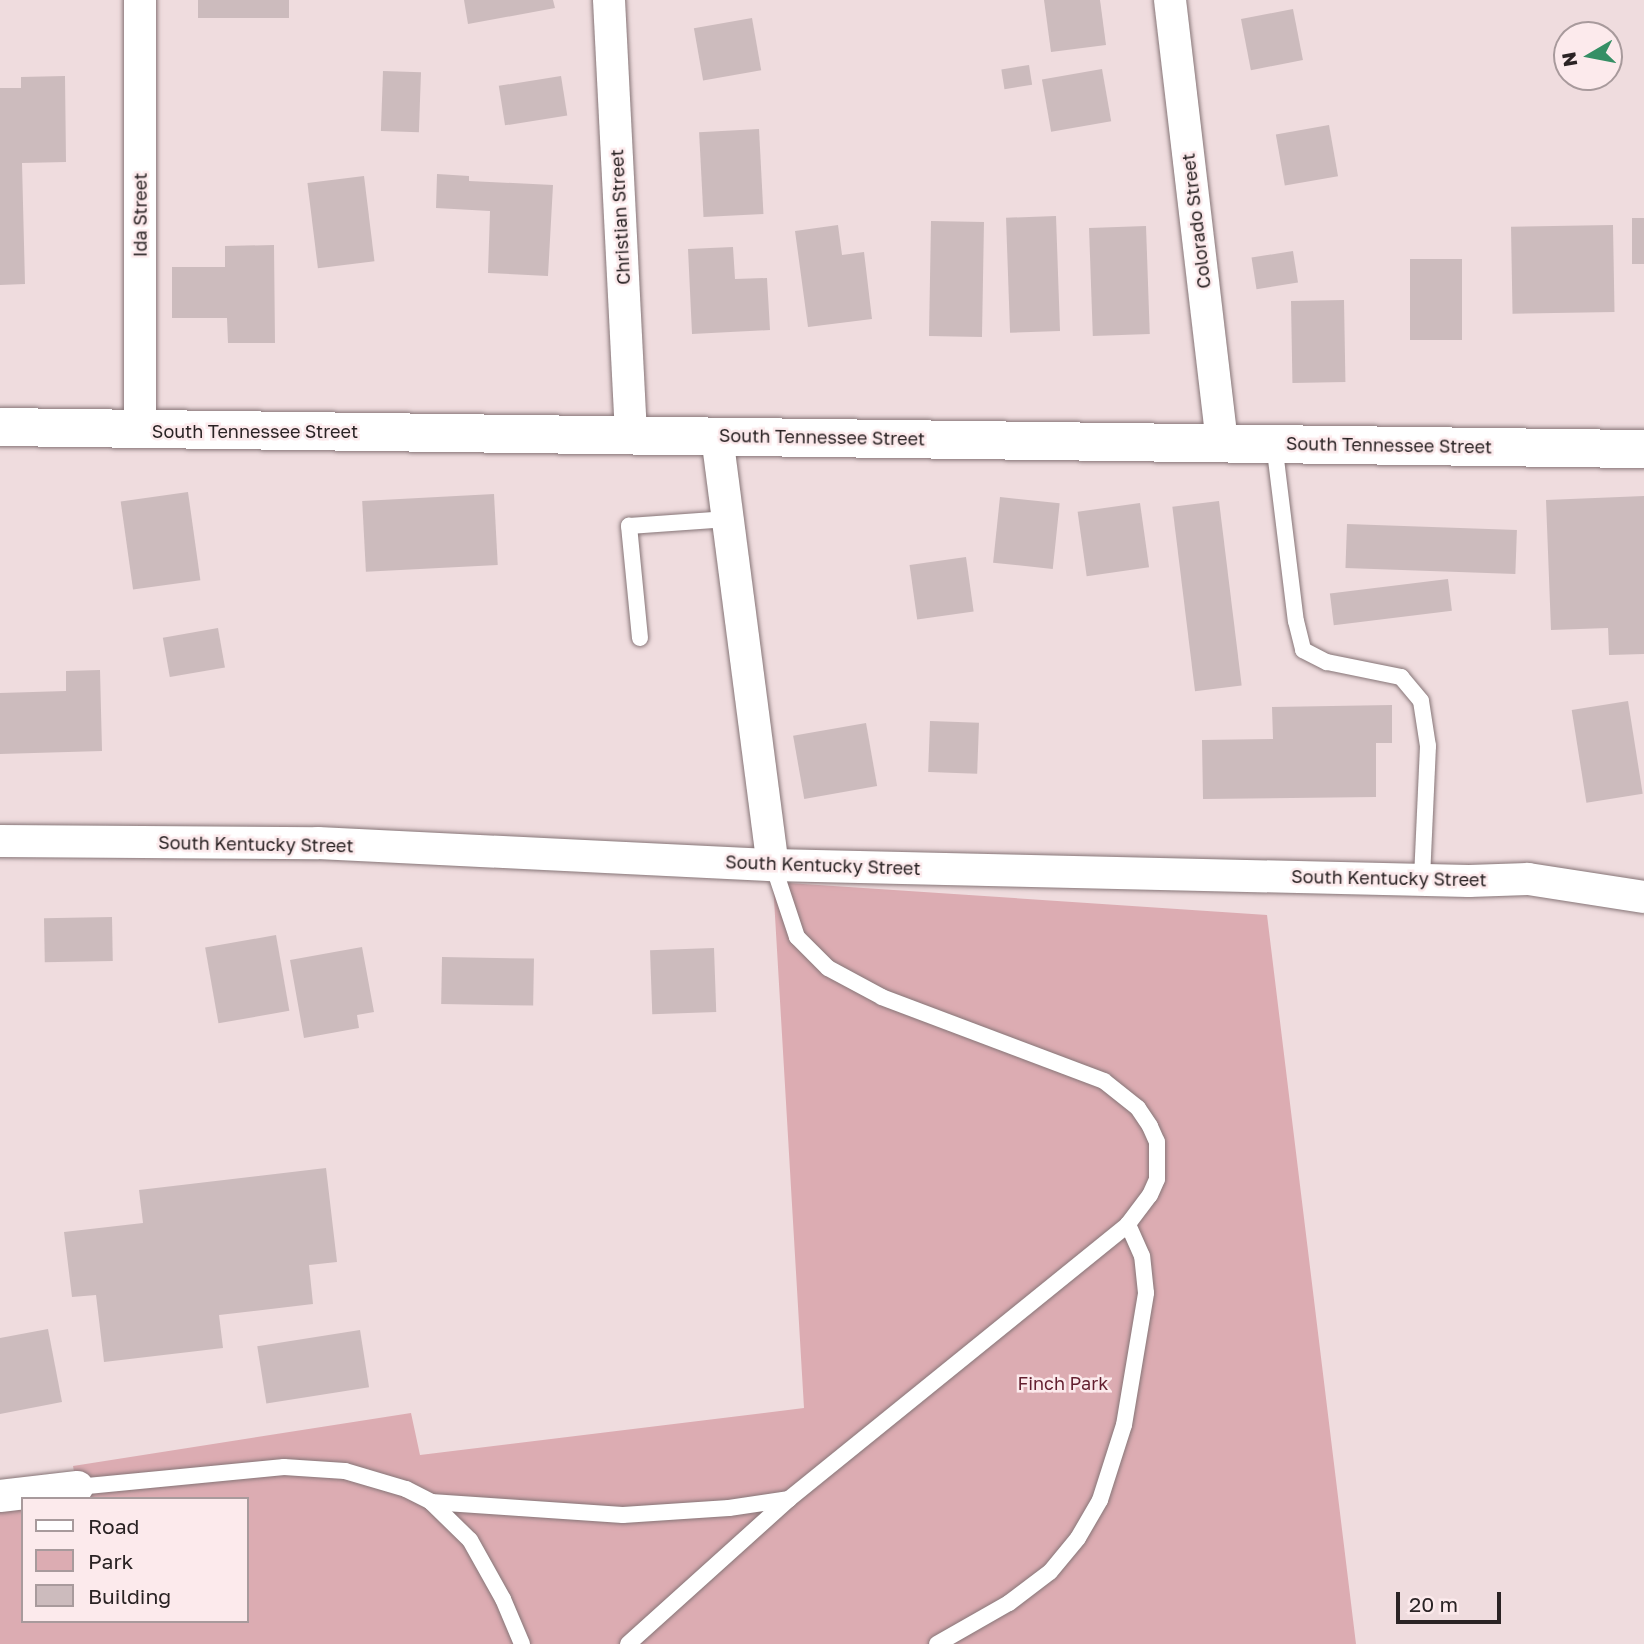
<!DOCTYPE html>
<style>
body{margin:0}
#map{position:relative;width:1644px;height:1644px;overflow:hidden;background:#efdcde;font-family:"Golos Text",sans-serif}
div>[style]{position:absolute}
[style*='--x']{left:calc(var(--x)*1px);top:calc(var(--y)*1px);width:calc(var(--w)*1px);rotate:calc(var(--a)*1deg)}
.green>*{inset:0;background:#dcacb2}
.building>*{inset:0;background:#ccbbbd;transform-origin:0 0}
.roads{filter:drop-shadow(0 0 2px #867577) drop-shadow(0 0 2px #867577)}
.lane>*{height:16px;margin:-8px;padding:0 8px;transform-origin:8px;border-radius:8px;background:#fff}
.street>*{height:32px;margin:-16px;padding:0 16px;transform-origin:16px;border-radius:16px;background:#fff}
.secondary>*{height:38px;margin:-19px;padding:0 19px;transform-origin:19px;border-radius:19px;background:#fff}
span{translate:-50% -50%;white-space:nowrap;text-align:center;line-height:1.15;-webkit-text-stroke:5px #fceaec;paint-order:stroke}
.street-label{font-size:18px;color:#2a2324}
.park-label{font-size:18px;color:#631f2f}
.legend{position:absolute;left:21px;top:1497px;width:228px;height:126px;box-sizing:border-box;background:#fceaec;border:2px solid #a89a9c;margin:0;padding:9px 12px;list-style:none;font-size:21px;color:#2a2324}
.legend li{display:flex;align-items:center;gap:14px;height:35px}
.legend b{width:35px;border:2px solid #a89a9c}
.north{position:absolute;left:1553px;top:21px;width:70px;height:70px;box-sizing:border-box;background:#fceaec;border:2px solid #a89a9c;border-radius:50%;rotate:260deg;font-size:19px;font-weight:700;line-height:28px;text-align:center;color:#2a2324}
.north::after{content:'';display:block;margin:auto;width:24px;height:32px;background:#358f65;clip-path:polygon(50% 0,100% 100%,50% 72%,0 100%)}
.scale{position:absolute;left:1396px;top:1592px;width:105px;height:32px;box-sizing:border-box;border:4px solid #2a2324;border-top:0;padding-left:9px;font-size:21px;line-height:24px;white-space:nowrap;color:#2a2324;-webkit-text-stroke:5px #fceaec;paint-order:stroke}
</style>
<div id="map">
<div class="green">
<div style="clip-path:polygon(773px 882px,1267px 915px,1356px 1644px,0 1644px,0 1511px,23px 1509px,23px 1621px,247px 1621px,247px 1499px,79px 1499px,73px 1466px,411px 1413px,420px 1455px,804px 1408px)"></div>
</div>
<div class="building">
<div style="left:198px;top:0;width:91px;height:18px"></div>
<div style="clip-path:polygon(464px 0,553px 0,555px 8px,468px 24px)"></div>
<div style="clip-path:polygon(1044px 0,1100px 0,1106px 45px,1051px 52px)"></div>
<div style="left:1293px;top:9px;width:52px;height:53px;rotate:79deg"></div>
<div style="left:752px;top:18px;width:53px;height:59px;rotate:80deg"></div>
<div style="left:1029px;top:65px;width:20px;height:28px;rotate:81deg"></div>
<div style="left:1102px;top:69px;width:53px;height:61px;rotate:80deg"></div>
<div style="left:383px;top:71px;width:38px;height:60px;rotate:2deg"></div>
<div style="clip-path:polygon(65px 76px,66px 162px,22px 163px,25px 284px,0 285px,0 88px,21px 88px,21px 77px)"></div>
<div style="left:561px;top:76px;width:40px;height:63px;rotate:81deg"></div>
<div style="left:1329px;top:125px;width:52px;height:54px;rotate:80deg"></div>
<div style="left:759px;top:129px;width:85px;height:60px;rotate:87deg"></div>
<div style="clip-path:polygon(437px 174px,469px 176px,469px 181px,553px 185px,548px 276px,488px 273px,490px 211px,436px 208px)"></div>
<div style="left:364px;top:176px;width:86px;height:57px;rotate:83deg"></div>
<div style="left:1056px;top:216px;width:115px;height:50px;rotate:88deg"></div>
<div style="left:1632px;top:218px;width:12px;height:46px"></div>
<div style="left:931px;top:221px;width:53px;height:115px;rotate:1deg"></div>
<div style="clip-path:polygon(838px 225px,842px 255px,864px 252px,872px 319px,808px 327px,795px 231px)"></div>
<div style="left:1613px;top:225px;width:87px;height:102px;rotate:89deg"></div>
<div style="left:1146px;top:226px;width:108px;height:57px;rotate:88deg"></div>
<div style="clip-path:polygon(274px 245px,275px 343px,228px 343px,227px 318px,172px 318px,172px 267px,225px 267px,225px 246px)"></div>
<div style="clip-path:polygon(733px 247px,735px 279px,767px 278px,770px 330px,692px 334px,688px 249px)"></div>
<div style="left:1293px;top:251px;width:32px;height:42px;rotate:81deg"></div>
<div style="left:1410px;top:259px;width:52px;height:81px"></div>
<div style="left:1344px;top:300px;width:82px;height:53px;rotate:89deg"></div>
<div style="left:188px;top:492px;width:89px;height:68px;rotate:82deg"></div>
<div style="left:494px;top:494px;width:71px;height:132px;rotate:87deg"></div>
<div style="clip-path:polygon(1644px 496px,1644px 654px,1609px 655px,1608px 628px,1551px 630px,1546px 500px)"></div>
<div style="left:1000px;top:497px;width:60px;height:66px;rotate:6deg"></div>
<div style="left:1219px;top:501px;width:186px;height:47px;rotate:83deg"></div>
<div style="left:1140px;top:503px;width:65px;height:63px;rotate:82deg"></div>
<div style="left:1347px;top:524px;width:170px;height:44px;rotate:2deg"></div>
<div style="left:966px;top:557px;width:55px;height:57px;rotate:82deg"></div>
<div style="left:1448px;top:579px;width:32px;height:119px;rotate:83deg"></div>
<div style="left:218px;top:628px;width:40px;height:56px;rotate:80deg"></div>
<div style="clip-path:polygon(100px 670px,102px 751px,0 754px,0 693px,66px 691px,66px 671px)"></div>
<div style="left:1628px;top:701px;width:94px;height:57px;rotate:81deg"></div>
<div style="clip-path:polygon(1392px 705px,1392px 743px,1376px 743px,1376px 797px,1203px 799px,1202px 740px,1273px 739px,1272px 707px)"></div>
<div style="left:930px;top:721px;width:49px;height:51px;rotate:2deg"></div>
<div style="left:866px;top:723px;width:64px;height:74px;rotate:80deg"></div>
<div style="left:112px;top:917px;width:44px;height:68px;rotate:89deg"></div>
<div style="left:276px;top:935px;width:77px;height:72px;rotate:80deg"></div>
<div style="clip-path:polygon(362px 947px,374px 1012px,357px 1015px,359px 1028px,304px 1038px,290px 960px)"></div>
<div style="left:714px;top:948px;width:64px;height:64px;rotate:88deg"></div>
<div style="left:442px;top:957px;width:92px;height:47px;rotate:1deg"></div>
<div style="clip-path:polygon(326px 1168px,337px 1262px,309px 1265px,313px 1304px,219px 1315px,223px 1348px,104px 1362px,96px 1295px,72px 1297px,64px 1232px,143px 1223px,139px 1190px)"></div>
<div style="clip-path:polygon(48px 1329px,62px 1402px,0 1414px,0 1338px)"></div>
<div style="left:360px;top:1330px;width:58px;height:104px;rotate:81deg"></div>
</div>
<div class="roads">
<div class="lane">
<div style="--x:1274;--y:443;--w:179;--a:83"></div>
<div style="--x:1296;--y:621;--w:30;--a:76"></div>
<div style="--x:1303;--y:650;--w:27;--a:27"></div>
<div style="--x:1327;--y:662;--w:76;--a:11.5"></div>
<div style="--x:1401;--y:677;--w:31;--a:50"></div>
<div style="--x:1421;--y:701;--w:46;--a:81.2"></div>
<div style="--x:1428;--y:746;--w:133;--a:92.6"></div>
<div style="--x:640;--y:638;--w:113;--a:-95.6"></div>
<div style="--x:629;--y:526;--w:99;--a:-4"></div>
<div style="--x:77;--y:1487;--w:208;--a:-5.5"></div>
<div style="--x:284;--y:1467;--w:61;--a:3.8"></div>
<div style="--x:345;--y:1471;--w:64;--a:16.4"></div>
<div style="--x:406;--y:1489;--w:28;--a:27"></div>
<div style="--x:431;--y:1502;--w:54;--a:44.3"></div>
<div style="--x:470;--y:1540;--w:68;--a:60.8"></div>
<div style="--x:503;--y:1599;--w:49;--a:67.1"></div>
<div style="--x:431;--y:1502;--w:192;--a:3.9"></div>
<div style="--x:623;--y:1515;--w:106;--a:-3.8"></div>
<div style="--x:729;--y:1508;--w:61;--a:-8.5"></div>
<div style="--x:628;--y:1644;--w:217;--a:-42"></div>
<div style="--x:789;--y:1499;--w:437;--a:-39"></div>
<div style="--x:1128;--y:1224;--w:36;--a:-53"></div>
<div style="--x:1150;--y:1195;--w:17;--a:-66"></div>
<div style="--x:1157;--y:1179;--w:37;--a:-90"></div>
<div style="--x:1157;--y:1142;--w:17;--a:-114"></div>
<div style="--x:1150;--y:1126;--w:22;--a:-124"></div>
<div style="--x:1138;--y:1108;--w:43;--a:-141.5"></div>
<div style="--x:1104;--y:1081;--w:237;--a:-159.3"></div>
<div style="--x:882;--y:997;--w:61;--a:-151.8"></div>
<div style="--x:828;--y:968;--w:44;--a:-135"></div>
<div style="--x:797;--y:937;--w:76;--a:-108.4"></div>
<div style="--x:937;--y:1644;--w:83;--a:-29.7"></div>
<div style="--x:1009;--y:1603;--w:51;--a:-37.1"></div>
<div style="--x:1050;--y:1572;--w:44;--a:-50.5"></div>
<div style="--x:1078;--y:1538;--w:44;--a:-59.9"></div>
<div style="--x:1100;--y:1500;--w:79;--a:-72.3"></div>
<div style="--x:1124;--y:1425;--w:134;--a:-80.5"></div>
<div style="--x:1146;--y:1293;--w:37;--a:-96"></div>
<div style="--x:1142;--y:1256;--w:35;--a:-114"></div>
</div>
<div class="street">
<div style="--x:140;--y:0;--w:430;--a:90"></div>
<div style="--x:609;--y:0;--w:435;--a:87.1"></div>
<div style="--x:1170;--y:0;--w:445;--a:83.3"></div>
<div style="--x:717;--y:436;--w:433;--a:82.6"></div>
<div style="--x:0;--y:841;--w:318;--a:0.4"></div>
<div style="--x:318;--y:843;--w:456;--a:2.8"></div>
<div style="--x:773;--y:865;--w:696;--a:1.32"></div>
<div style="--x:1469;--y:881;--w:59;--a:-1.9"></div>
<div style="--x:1528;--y:879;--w:117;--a:8.8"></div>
<div style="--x:0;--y:1496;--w:78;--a:-6.7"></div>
</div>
<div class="secondary">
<div style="--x:0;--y:427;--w:1644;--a:0.77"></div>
</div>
</div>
<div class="street-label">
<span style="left:140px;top:215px;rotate:-90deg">Ida Street</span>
<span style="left:620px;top:217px;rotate:-93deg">Christian Street</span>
<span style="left:1196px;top:221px;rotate:-97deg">Colorado Street</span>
<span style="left:255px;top:431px">South Tennessee Street</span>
<span style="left:822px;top:437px;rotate:1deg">South Tennessee Street</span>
<span style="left:1389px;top:445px;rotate:1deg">South Tennessee Street</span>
<span style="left:256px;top:844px;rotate:1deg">South Kentucky Street</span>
<span style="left:823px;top:865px;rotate:2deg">South Kentucky Street</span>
<span style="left:1389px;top:878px;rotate:1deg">South Kentucky Street</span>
</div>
<div class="park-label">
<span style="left:1063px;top:1383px">Finch Park</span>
</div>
<ul class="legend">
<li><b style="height:9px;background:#fff"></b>Road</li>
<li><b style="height:19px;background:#dcacb2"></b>Park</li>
<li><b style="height:19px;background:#ccbbbd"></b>Building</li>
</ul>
<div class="north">N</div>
<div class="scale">20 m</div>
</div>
